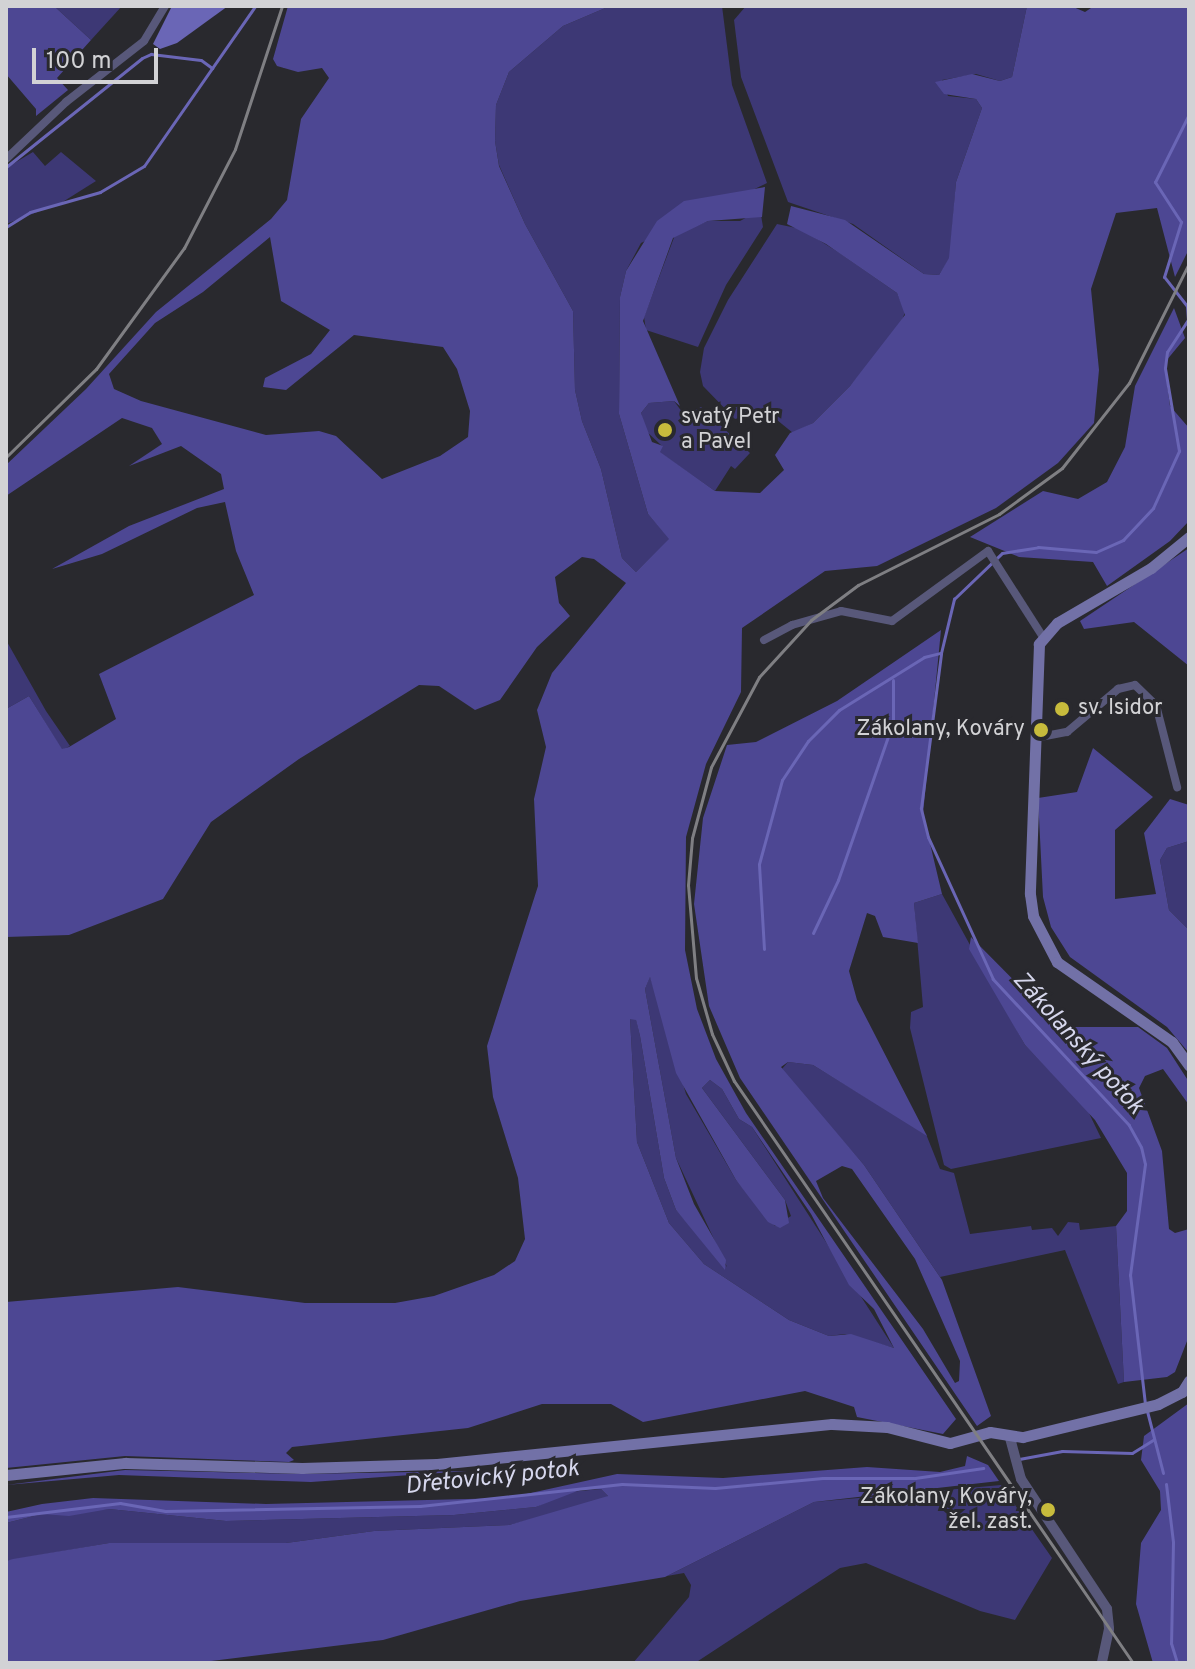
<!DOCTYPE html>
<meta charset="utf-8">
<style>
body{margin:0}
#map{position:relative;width:1195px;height:1669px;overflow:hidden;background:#29292e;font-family:Overpass,sans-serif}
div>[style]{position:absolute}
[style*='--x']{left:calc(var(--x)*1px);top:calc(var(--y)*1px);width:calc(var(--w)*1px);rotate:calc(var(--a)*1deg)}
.green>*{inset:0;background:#3d3875}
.forest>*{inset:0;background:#4d4793}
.water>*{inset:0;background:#6a66b6}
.stream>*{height:3px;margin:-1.5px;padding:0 1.5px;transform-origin:1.5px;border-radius:1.5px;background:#6a66b6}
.minor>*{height:8px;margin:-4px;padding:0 4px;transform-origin:4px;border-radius:4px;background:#58587a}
.tertiary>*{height:10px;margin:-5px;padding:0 5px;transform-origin:5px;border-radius:5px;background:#58587a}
.secondary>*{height:11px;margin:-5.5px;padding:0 5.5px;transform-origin:5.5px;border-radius:5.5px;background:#7271a7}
.rail>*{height:3px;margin:-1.5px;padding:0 1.5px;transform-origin:1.5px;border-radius:1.5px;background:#7f7f83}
.dots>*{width:22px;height:22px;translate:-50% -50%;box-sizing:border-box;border:4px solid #29292e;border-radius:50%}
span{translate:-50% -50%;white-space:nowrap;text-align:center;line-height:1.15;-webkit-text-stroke:6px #29292e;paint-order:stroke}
.poi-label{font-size:22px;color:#d2d2d5}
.left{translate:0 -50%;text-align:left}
.right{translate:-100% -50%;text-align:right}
.water-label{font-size:24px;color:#d6d7ed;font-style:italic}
.frame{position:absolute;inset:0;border:8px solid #d2d2d5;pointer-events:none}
.scale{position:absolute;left:32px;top:48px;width:126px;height:36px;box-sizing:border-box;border:4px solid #d2d2d5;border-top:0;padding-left:10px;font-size:24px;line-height:28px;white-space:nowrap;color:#d2d2d5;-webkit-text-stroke:6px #29292e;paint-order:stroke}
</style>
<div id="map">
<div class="green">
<div style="clip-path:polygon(54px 6px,122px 6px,91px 40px)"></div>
<div style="clip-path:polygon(610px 6px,722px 6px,732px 85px,767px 183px,641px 243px,626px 271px,620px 297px,619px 414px,648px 514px,670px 539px,636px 572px,622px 558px,601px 469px,582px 421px,575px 390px,573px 311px,525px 224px,499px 165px,495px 141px,496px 105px,509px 72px,563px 26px)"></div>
<div style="clip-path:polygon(746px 6px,1027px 6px,1012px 77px,1000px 81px,976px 74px,942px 80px,948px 96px,976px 99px,982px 108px,956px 182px,950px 258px,939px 275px,924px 274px,853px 224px,788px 202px,741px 77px,734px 20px)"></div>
<div style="clip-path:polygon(33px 152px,45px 166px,61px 152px,96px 181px,61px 203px,6px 224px,6px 168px)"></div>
<div style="clip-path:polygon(753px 214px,761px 215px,763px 227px,726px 285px,698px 347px,646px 330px,644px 317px,675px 235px,708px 221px,740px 221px)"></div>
<div style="clip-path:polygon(777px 224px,801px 229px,838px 252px,897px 293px,905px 312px,899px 329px,850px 386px,813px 423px,793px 433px,766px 411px,735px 419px,703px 386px,700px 372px,704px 348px,728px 300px)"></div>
<div style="clip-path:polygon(674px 401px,685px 416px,701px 407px,750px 453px,735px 469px,731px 466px,715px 491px,659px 452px,662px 446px,645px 430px,641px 413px,649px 403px)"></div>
<div style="clip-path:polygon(6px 640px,46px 711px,70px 746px,62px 750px,29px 696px,6px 709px)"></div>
<div style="clip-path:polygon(1189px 841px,1189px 930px,1169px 910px,1160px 860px,1167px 848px)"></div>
<div style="clip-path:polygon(942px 894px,1025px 1045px,1088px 1111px,1101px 1138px,951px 1169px,944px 1165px,910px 1028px,911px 1012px,923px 1007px,914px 903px)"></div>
<div style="clip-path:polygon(650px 976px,686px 1094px,736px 1180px,775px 1226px,791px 1216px,785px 1200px,705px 1092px,702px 1088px,710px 1080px,722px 1089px,739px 1119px,752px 1127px,894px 1348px,845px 1334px,829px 1336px,789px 1320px,704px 1264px,669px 1223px,637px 1142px,630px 1019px,636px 1019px,640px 1036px,664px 1178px,676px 1210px,727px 1267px,676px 1158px,645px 989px)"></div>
<div style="clip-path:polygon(788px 1062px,813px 1065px,926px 1134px,940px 1169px,954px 1173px,970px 1234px,1031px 1226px,1032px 1230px,1052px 1228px,1058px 1236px,1068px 1222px,1079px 1223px,1080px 1230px,1116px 1226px,1124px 1382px,1118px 1384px,1065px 1250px,940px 1277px,864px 1165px,781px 1070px)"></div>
<div style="clip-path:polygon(1001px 1485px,1052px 1558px,1015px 1620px,980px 1611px,866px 1563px,840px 1568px,695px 1663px,633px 1663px,689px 1597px,691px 1585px,684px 1573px,667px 1576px,814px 1502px)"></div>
<div style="clip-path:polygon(601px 1489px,608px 1496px,604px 1501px,509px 1525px,374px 1531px,286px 1543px,109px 1543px,6px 1561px,6px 1523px,42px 1514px,109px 1509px,226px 1521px,454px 1515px,536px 1507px,568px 1492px)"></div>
</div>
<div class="forest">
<div style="clip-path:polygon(6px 6px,54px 6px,91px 40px,57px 78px,68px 90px,36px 116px,36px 109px,6px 74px)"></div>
<div style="clip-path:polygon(evenodd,288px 6px,610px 6px,563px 26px,509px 72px,496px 105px,495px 141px,499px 166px,525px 224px,573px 311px,575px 390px,582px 421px,601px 469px,622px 558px,636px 572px,669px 539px,648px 514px,619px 414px,620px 297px,626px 271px,657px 221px,684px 201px,765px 187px,762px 217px,708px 221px,673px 238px,643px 321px,680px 406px,674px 401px,649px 403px,641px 413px,652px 442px,663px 446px,660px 452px,715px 491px,760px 493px,784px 470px,775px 455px,790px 433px,813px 423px,850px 386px,905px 315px,897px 293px,826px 244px,787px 224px,791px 206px,845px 220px,924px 274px,939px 275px,949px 258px,956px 182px,982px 108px,976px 99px,944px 94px,935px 82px,972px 74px,1000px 81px,1012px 77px,1027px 6px,1071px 6px,1085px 12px,1094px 6px,1189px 6px,1189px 249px,1175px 277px,1157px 208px,1116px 213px,1091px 289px,1099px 370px,1094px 423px,1058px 463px,996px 508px,877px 566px,825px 571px,742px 628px,741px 692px,706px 764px,686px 837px,685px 950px,697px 1009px,716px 1059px,746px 1113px,956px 1419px,943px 1434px,857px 1417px,854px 1407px,805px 1391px,643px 1422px,611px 1404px,542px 1404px,468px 1428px,292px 1447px,286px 1453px,294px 1460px,289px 1462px,125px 1456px,6px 1468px,6px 1302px,178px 1287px,305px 1303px,395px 1303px,434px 1296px,494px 1275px,515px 1261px,525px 1239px,518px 1178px,493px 1097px,487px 1046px,538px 886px,534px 799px,546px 747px,537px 710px,552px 673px,626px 583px,594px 559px,582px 557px,555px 577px,559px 603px,570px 616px,537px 647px,500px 700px,475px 710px,439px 686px,419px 685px,299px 759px,211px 822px,163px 899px,69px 935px,6px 937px,6px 709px,29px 696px,62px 749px,69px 747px,116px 719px,99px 674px,254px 595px,236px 551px,225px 502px,197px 508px,102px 554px,52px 569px,129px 526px,224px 489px,221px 474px,181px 446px,129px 466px,162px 444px,152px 428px,122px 418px,6px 496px,6px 465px,86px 389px,156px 312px,271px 219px,287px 200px,301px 119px,329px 78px,322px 68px,298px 72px,277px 66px,273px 59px,288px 6px,270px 237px,281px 301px,330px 330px,311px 354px,265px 378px,263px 387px,286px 390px,354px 335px,443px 347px,457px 369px,470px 411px,468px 437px,440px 456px,382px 479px,336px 436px,319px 431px,266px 435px,141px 401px,114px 389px,109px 374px,155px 323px,203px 292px,270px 237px,288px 6px,650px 977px,676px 1073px,736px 1180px,768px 1222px,780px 1228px,789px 1223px,785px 1200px,702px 1088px,710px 1080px,722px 1089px,739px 1119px,752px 1127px,811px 1214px,849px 1285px,874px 1309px,894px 1348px,851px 1334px,829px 1336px,789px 1320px,704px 1264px,669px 1223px,637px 1142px,630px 1019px,636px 1020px,640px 1036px,664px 1178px,676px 1210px,725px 1270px,726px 1260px,694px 1204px,676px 1158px,645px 989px,650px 977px)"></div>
<div style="clip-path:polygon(1174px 308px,1185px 338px,1166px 361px,1167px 384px,1170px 406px,1189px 428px,1188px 522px,1170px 541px,1107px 586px,1093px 562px,1019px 557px,970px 537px,1043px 491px,1078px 499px,1107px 482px,1125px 447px,1135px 386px)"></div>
<div style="clip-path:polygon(1189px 548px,1189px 666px,1134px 622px,1084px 629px,1080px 621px)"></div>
<div style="clip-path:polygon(evenodd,941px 630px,923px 814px,942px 894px,914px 903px,918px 943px,883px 937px,875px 916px,867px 913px,849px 971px,857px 1000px,927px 1136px,813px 1065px,788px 1062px,781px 1067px,864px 1165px,942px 1280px,991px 1416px,977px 1426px,740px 1078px,709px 1006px,694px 904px,703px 818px,727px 745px,756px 742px,837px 701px,941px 630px,842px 1166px,852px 1169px,915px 1259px,960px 1361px,959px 1381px,955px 1383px,923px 1329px,823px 1198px,816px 1181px,842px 1166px)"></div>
<div style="clip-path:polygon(1093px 748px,1153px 797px,1115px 830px,1115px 899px,1156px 894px,1144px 833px,1170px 799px,1189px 805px,1189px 841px,1167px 848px,1160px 860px,1169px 910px,1189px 930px,1189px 1053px,1167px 1027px,1070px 957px,1051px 927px,1043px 897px,1038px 798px,1077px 792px)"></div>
<div style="clip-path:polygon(971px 937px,1048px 1015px,1071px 1027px,1138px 1027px,1167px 1048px,1189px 1082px,1189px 1105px,1163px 1069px,1145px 1076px,1139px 1088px,1162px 1151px,1169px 1229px,1175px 1233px,1189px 1229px,1189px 1336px,1175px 1372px,1167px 1377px,1124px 1382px,1116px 1226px,1127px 1211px,1127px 1173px,1095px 1120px,1025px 1045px,969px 949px)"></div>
<div style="clip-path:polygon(1189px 1403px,1189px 1663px,1153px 1663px,1136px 1604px,1141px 1543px,1161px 1510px,1160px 1491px,1141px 1460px,1144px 1436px)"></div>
<div style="clip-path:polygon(967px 1456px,988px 1465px,999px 1481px,814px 1502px,665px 1577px,520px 1601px,383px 1640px,195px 1663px,6px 1663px,6px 1561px,13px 1559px,109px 1543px,286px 1543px,374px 1531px,509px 1525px,608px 1496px,601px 1489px,580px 1490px,536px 1507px,454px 1515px,226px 1521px,109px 1509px,69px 1516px,42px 1514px,6px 1523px,6px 1512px,42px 1504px,93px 1498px,266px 1504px,508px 1498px,617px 1474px,723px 1478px,867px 1467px,940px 1472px,965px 1466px)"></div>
<div style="clip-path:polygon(125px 1470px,302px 1474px,468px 1471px,311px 1482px,119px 1475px,6px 1485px)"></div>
</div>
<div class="water">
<div style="clip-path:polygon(172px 6px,228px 6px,177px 43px,160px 49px,153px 44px)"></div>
</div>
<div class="stream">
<div style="--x:6;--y:167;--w:174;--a:-38.7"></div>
<div style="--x:142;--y:58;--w:10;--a:-24"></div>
<div style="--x:151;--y:54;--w:50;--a:6.8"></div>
<div style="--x:201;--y:60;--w:14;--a:36"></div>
<div style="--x:6;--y:227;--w:28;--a:-32"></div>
<div style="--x:30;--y:212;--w:73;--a:-15.9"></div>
<div style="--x:100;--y:192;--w:51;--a:-30.6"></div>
<div style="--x:144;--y:166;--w:195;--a:-55.2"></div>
<div style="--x:813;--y:933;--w:59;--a:-64.7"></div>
<div style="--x:838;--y:880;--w:167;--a:-70.8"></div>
<div style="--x:893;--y:722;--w:42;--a:-90"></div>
<div style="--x:764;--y:949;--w:85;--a:-93.4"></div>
<div style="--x:759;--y:864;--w:87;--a:-74.7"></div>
<div style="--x:782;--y:780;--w:47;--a:-56.3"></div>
<div style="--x:808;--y:741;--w:44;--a:-45"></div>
<div style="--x:839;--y:710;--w:100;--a:-31.9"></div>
<div style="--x:924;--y:657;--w:16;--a:-14"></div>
<div style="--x:1145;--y:1404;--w:130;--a:-96.6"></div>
<div style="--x:1130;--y:1275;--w:112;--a:-82.3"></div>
<div style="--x:1145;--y:1164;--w:17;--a:-103"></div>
<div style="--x:1141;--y:1147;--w:25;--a:-119"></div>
<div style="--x:1129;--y:1125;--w:200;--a:-133"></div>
<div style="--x:993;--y:979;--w:156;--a:-114.6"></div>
<div style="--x:928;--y:837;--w:30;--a:-104"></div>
<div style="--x:921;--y:808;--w:156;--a:-82.6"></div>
<div style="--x:941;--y:653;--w:56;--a:-76.5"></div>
<div style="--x:954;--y:599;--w:66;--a:-43.8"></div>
<div style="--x:1002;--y:553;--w:36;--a:-9"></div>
<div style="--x:1038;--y:547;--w:58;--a:4.9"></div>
<div style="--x:1096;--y:552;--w:30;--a:-24"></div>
<div style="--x:1123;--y:540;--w:44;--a:-46.8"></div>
<div style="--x:1153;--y:508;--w:63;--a:-65.5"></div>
<div style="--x:1179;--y:451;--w:84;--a:-99.6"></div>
<div style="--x:1165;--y:368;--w:16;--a:-83"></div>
<div style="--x:1167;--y:352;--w:38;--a:-57"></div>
<div style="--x:1188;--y:320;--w:14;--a:-94"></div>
<div style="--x:1187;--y:306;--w:37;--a:-128"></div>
<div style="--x:1164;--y:277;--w:58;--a:-72.8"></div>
<div style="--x:1181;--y:222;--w:48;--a:-123"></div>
<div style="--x:1155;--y:182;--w:76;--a:-63.4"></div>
<div style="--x:1147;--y:1411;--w:64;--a:75.5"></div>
<div style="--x:1019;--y:1459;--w:44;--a:-10.5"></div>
<div style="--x:1062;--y:1451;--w:70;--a:1.6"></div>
<div style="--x:1132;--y:1453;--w:26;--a:-32"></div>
<div style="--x:1166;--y:1484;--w:58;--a:83.1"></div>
<div style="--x:1173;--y:1542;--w:101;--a:91.1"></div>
<div style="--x:1171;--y:1643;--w:21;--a:73"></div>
<div style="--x:6;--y:1517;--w:115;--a:-7"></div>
<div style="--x:120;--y:1503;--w:46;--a:10.1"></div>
<div style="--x:165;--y:1511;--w:255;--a:-1.1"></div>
<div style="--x:420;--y:1506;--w:203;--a:-6.2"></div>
<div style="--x:622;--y:1484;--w:93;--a:2.5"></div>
<div style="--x:715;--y:1488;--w:108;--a:-5.3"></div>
<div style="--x:823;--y:1478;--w:92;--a:0"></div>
<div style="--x:915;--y:1478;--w:69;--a:-8.4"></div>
</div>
<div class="minor">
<div style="--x:6;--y:159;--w:83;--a:-43.5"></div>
<div style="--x:66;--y:102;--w:99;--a:-38"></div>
<div style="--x:144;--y:41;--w:41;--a:-59"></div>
<div style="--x:764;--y:640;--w:32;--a:-28"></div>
<div style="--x:792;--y:625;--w:51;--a:-15.9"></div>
<div style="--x:841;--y:611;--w:52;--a:11.1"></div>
<div style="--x:892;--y:621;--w:119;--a:-36.1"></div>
<div style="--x:988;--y:551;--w:102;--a:57.4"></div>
<div style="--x:1035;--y:738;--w:33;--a:-11"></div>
<div style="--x:1067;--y:732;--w:67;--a:-40.1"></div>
<div style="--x:1118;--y:689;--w:17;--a:-13"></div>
<div style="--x:1135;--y:685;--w:29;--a:44"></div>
<div style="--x:1156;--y:705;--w:85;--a:75.6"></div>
</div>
<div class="tertiary">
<div style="--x:1010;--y:1438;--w:42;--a:75"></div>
<div style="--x:1021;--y:1479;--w:156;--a:56.5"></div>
<div style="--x:1107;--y:1609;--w:20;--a:84"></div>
<div style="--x:1109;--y:1629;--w:35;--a:102"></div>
</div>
<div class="secondary">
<div style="--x:1189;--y:537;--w:49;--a:140.8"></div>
<div style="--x:1151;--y:568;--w:109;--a:149.7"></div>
<div style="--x:1057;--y:623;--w:28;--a:131"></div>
<div style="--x:1039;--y:644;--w:250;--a:92.1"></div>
<div style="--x:1030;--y:894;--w:22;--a:82"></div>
<div style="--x:1033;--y:916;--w:52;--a:62.4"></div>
<div style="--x:1057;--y:962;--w:140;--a:34.8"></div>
<div style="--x:1172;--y:1042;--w:29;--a:54"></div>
<div style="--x:6;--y:1475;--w:120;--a:-5.8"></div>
<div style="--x:125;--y:1463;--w:177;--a:1.6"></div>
<div style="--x:302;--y:1468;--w:135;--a:-1.7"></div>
<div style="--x:437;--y:1464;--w:397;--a:-5.8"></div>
<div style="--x:832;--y:1424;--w:55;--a:3.1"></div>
<div style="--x:887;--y:1427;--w:65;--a:14.3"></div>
<div style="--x:950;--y:1443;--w:41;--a:-15.4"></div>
<div style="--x:990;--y:1432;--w:33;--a:9"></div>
<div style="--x:1023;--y:1437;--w:139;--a:-13.7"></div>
<div style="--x:1158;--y:1404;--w:27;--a:-27"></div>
<div style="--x:1182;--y:1392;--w:13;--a:-58"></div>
</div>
<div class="rail">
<div style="--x:6;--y:457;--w:126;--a:-44.4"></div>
<div style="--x:96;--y:369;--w:150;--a:-54"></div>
<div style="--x:184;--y:248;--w:111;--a:-62.7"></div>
<div style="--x:235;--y:149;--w:151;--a:-71.8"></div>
<div style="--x:1133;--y:1663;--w:706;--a:-124.43"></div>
<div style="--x:734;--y:1081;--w:52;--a:-115.1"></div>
<div style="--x:712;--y:1034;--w:58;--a:-105.9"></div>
<div style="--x:696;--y:978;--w:93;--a:-94.9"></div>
<div style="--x:688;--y:885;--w:47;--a:-85.1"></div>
<div style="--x:692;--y:838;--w:73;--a:-75"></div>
<div style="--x:711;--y:767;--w:102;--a:-61.9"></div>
<div style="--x:759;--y:677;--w:77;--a:-47.6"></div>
<div style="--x:811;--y:620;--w:59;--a:-36.7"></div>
<div style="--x:858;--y:585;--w:158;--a:-26.7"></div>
<div style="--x:999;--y:514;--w:78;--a:-36.1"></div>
<div style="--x:1062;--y:468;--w:108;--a:-51.8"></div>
<div style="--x:1129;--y:383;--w:134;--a:-63.4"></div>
</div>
<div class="dots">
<div style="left:665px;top:430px;background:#c7bb3c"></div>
<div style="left:1062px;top:709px;background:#c7bb3c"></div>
<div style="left:1041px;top:730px;background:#c7bb3c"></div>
<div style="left:1048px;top:1510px;background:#c7bb3c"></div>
</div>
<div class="poi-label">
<span class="left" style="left:681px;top:430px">svatý Petr<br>a Pavel</span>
<span class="left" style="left:1078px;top:709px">sv. Isidor</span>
<span class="right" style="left:1025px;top:730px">Zákolany, Kováry</span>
<span class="right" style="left:1032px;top:1510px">Zákolany, Kováry,<br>žel. zast.</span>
</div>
<div class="water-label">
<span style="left:1077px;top:1044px;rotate:48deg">Zákolanský potok</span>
<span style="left:492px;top:1479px;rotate:-6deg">Dřetovický potok</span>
</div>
<div class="frame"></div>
<div class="scale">100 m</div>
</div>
